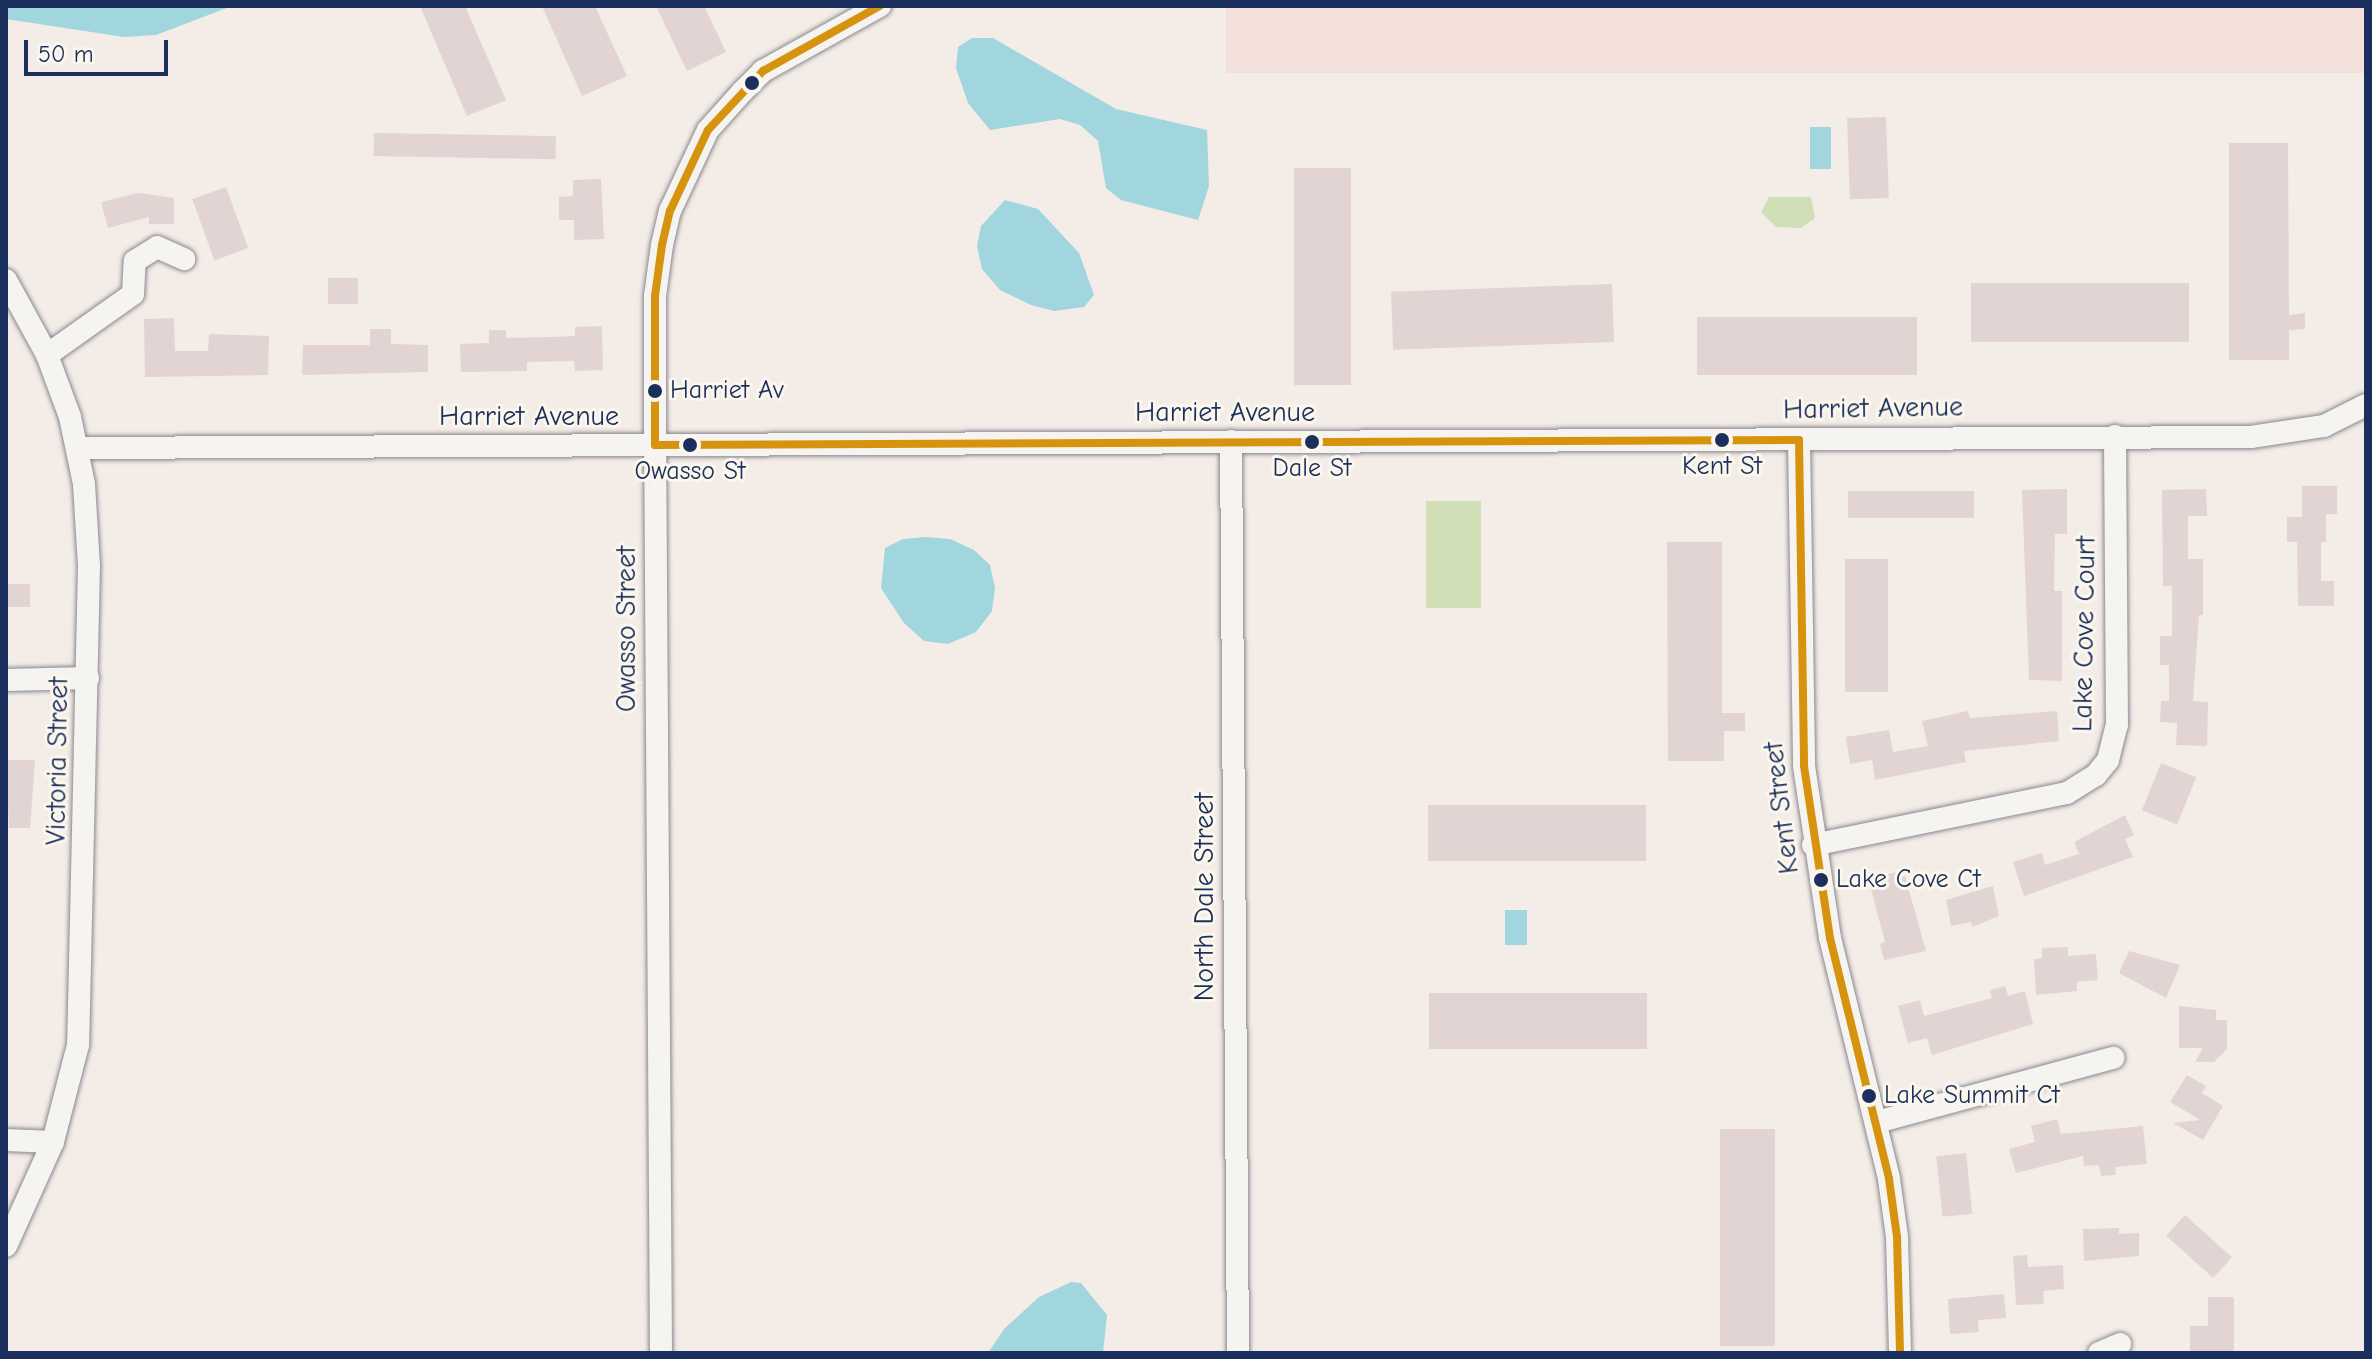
<!DOCTYPE html>
<style>
body{margin:0}
#map{position:relative;width:2372px;height:1359px;overflow:hidden;background:#f4ece7;font-family:"Comic Neue",sans-serif}
div>[style]{position:absolute}
[style*='--x']{left:calc(var(--x)*1px);top:calc(var(--y)*1px);width:calc(var(--w)*1px);rotate:calc(var(--a)*1deg)}
.built>*{inset:0;background:#f3e0da;transform-origin:0 0}
.green>*{inset:0;background:#d1dfb6;transform-origin:0 0}
.water>*{inset:0;background:#a1d6df;transform-origin:0 0}
.building>*{inset:0;background:#e2d4d2;transform-origin:0 0}
.roads{filter:drop-shadow(0 0 2px #898990) drop-shadow(0 0 2px #898990)}
.minor>*{height:22px;margin:-11px;padding:0 11px;transform-origin:11px;border-radius:11px;background:#f6f4f0}
.bus-1>*{height:8px;margin:-4px;padding:0 4px;transform-origin:4px;border-radius:4px;background:#d6940e}
.dots>*{width:22px;height:22px;translate:-50% -50%;box-sizing:border-box;border:4px solid #fbf7ec;border-radius:50%}
span{translate:-50% -50%;white-space:nowrap;text-align:center;line-height:1.15;-webkit-text-stroke:6px #fbf7ec;paint-order:stroke}
.bus-label{font-size:26px;color:#1b2f5e}
.left{translate:0 -50%;text-align:left}
.street-label{font-size:28px;color:#1b2f5e}
.frame{position:absolute;inset:0;border:8px solid #1b2f5e;pointer-events:none}
.scale{position:absolute;left:24px;top:40px;width:144px;height:36px;box-sizing:border-box;border:4px solid #1b2f5e;border-top:0;padding-left:10px;font-size:24px;line-height:28px;white-space:nowrap;color:#1b2f5e;-webkit-text-stroke:6px #fbf7ec;paint-order:stroke}
</style>
<div id="map">
<div class="built">
<div style="left:1226px;top:6px;width:1140px;height:67px"></div>
</div>
<div class="green">
<div style="clip-path:polygon(1769px 197px,1811px 197px,1815px 218px,1801px 228px,1776px 227px,1761px 212px)"></div>
<div style="left:1426px;top:501px;width:55px;height:107px"></div>
</div>
<div class="water">
<div style="clip-path:polygon(6px 6px,232px 6px,156px 35px,124px 37px,6px 19px)"></div>
<div style="clip-path:polygon(972px 38px,993px 38px,1116px 109px,1207px 130px,1209px 186px,1198px 220px,1121px 200px,1106px 188px,1098px 141px,1080px 125px,1060px 119px,990px 130px,968px 103px,956px 68px,958px 47px)"></div>
<div style="left:1810px;top:127px;width:21px;height:42px"></div>
<div style="clip-path:polygon(1005px 200px,1038px 209px,1079px 253px,1094px 295px,1084px 307px,1054px 311px,1031px 305px,1000px 290px,982px 269px,977px 246px,981px 226px)"></div>
<div style="clip-path:polygon(925px 537px,950px 539px,974px 550px,990px 565px,995px 588px,992px 611px,976px 632px,948px 644px,924px 641px,904px 623px,881px 588px,885px 548px,903px 539px)"></div>
<div style="left:1505px;top:910px;width:22px;height:35px"></div>
<div style="clip-path:polygon(1071px 1282px,1081px 1283px,1107px 1315px,1103px 1353px,988px 1353px,1004px 1329px,1039px 1297px)"></div>
</div>
<div class="building">
<div style="clip-path:polygon(420px 6px,465px 6px,506px 100px,467px 116px)"></div>
<div style="clip-path:polygon(542px 6px,595px 6px,627px 76px,582px 96px)"></div>
<div style="clip-path:polygon(656px 6px,704px 6px,726px 52px,687px 71px)"></div>
<div style="left:1886px;top:117px;width:81px;height:39px;rotate:88deg"></div>
<div style="left:374px;top:133px;width:182px;height:23px;rotate:1deg"></div>
<div style="clip-path:polygon(2229px 143px,2288px 143px,2289px 315px,2305px 313px,2305px 329px,2289px 330px,2289px 360px,2229px 360px)"></div>
<div style="left:1294px;top:168px;width:57px;height:217px"></div>
<div style="clip-path:polygon(601px 179px,604px 239px,574px 240px,574px 220px,559px 220px,559px 197px,573px 196px,573px 180px)"></div>
<div style="left:226px;top:187px;width:65px;height:36px;rotate:70deg"></div>
<div style="clip-path:polygon(138px 193px,174px 198px,174px 224px,149px 224px,149px 217px,108px 228px,101px 202px)"></div>
<div style="left:328px;top:278px;width:30px;height:26px"></div>
<div style="left:1971px;top:283px;width:218px;height:59px"></div>
<div style="left:1612px;top:284px;width:58px;height:221px;rotate:88deg"></div>
<div style="left:1917px;top:317px;width:58px;height:220px;rotate:90deg"></div>
<div style="clip-path:polygon(174px 318px,175px 351px,208px 351px,209px 334px,269px 336px,268px 375px,145px 377px,144px 319px)"></div>
<div style="clip-path:polygon(602px 326px,603px 370px,575px 371px,574px 361px,527px 362px,527px 371px,461px 372px,460px 344px,489px 343px,489px 330px,506px 330px,506px 338px,550px 337px,575px 336px,575px 327px)"></div>
<div style="clip-path:polygon(370px 329px,391px 329px,391px 344px,428px 345px,428px 372px,302px 375px,303px 345px,370px 345px)"></div>
<div style="clip-path:polygon(2302px 486px,2337px 486px,2337px 514px,2326px 514px,2326px 542px,2321px 542px,2321px 581px,2334px 581px,2334px 606px,2298px 606px,2297px 542px,2287px 542px,2287px 517px,2302px 517px)"></div>
<div style="clip-path:polygon(2067px 489px,2067px 534px,2055px 534px,2054px 591px,2062px 591px,2062px 681px,2029px 680px,2022px 490px)"></div>
<div style="clip-path:polygon(2206px 489px,2207px 516px,2188px 516px,2188px 559px,2203px 559px,2203px 615px,2199px 615px,2193px 701px,2208px 702px,2207px 746px,2176px 745px,2177px 723px,2160px 722px,2161px 701px,2169px 701px,2169px 665px,2160px 665px,2160px 636px,2172px 636px,2172px 586px,2163px 586px,2162px 490px)"></div>
<div style="left:1848px;top:491px;width:126px;height:27px"></div>
<div style="clip-path:polygon(1667px 542px,1722px 542px,1722px 713px,1745px 713px,1745px 731px,1724px 731px,1724px 761px,1668px 761px)"></div>
<div style="left:1845px;top:559px;width:43px;height:133px"></div>
<div style="left:6px;top:584px;width:24px;height:23px"></div>
<div style="clip-path:polygon(1968px 711px,1970px 718px,2057px 711px,2059px 741px,1964px 751px,1966px 762px,1875px 780px,1872px 760px,1850px 764px,1846px 737px,1889px 730px,1893px 752px,1928px 746px,1922px 721px)"></div>
<div style="clip-path:polygon(6px 760px,35px 760px,30px 828px,9px 828px)"></div>
<div style="left:2161px;top:763px;width:38px;height:51px;rotate:22deg"></div>
<div style="left:1428px;top:805px;width:218px;height:56px"></div>
<div style="clip-path:polygon(2125px 815px,2134px 835px,2125px 839px,2133px 857px,2024px 896px,2013px 862px,2042px 853px,2045px 865px,2079px 854px,2074px 842px)"></div>
<div style="clip-path:polygon(1897px 872px,1898px 878px,1905px 876px,1926px 951px,1884px 960px,1880px 944px,1885px 942px,1868px 878px)"></div>
<div style="clip-path:polygon(1993px 886px,1999px 916px,1972px 927px,1971px 922px,1951px 926px,1946px 900px)"></div>
<div style="clip-path:polygon(2068px 947px,2068px 956px,2096px 954px,2098px 980px,2077px 982px,2077px 991px,2036px 995px,2034px 959px,2042px 958px,2042px 948px)"></div>
<div style="clip-path:polygon(2129px 951px,2180px 965px,2166px 998px,2119px 973px)"></div>
<div style="clip-path:polygon(2005px 986px,2008px 996px,2025px 991px,2033px 1024px,1932px 1055px,1927px 1038px,1908px 1043px,1898px 1006px,1920px 1000px,1924px 1016px,1992px 998px,1990px 990px)"></div>
<div style="left:1429px;top:993px;width:218px;height:56px"></div>
<div style="clip-path:polygon(2179px 1006px,2216px 1010px,2216px 1020px,2227px 1020px,2227px 1049px,2214px 1062px,2195px 1062px,2203px 1048px,2179px 1048px)"></div>
<div style="clip-path:polygon(2187px 1075px,2206px 1086px,2202px 1093px,2223px 1106px,2203px 1140px,2173px 1123px,2200px 1120px,2170px 1102px)"></div>
<div style="clip-path:polygon(2057px 1119px,2061px 1134px,2143px 1126px,2147px 1164px,2115px 1167px,2116px 1175px,2101px 1176px,2099px 1165px,2084px 1166px,2083px 1156px,2016px 1173px,2009px 1149px,2035px 1142px,2031px 1126px)"></div>
<div style="left:1720px;top:1129px;width:55px;height:217px"></div>
<div style="left:1966px;top:1153px;width:61px;height:30px;rotate:84deg"></div>
<div style="left:2185px;top:1215px;width:63px;height:28px;rotate:42deg"></div>
<div style="clip-path:polygon(2119px 1228px,2119px 1234px,2139px 1233px,2139px 1256px,2084px 1261px,2083px 1229px)"></div>
<div style="clip-path:polygon(2027px 1255px,2028px 1267px,2063px 1265px,2064px 1289px,2043px 1291px,2044px 1304px,2016px 1305px,2013px 1256px)"></div>
<div style="clip-path:polygon(2004px 1294px,2006px 1318px,1978px 1320px,1979px 1332px,1950px 1334px,1948px 1299px)"></div>
<div style="clip-path:polygon(2208px 1297px,2234px 1297px,2234px 1353px,2190px 1353px,2190px 1326px,2208px 1326px)"></div>
</div>
<div class="roads">
<div class="minor">
<div style="--x:6;--y:280;--w:85;--a:61.3"></div>
<div style="--x:47;--y:355;--w:66;--a:69.6"></div>
<div style="--x:70;--y:417;--w:68;--a:78.2"></div>
<div style="--x:84;--y:484;--w:82;--a:86.5"></div>
<div style="--x:89;--y:566;--w:479;--a:91.3"></div>
<div style="--x:78;--y:1045;--w:100;--a:104.5"></div>
<div style="--x:53;--y:1142;--w:114;--a:114.3"></div>
<div style="--x:47;--y:355;--w:105;--a:-35.3"></div>
<div style="--x:133;--y:294;--w:33;--a:-87"></div>
<div style="--x:135;--y:261;--w:26;--a:-32"></div>
<div style="--x:157;--y:247;--w:30;--a:24"></div>
<div style="--x:1799;--y:440;--w:326;--a:89.1"></div>
<div style="--x:1804;--y:766;--w:174;--a:81.4"></div>
<div style="--x:1830;--y:938;--w:248;--a:76.2"></div>
<div style="--x:1889;--y:1179;--w:59;--a:82.1"></div>
<div style="--x:1897;--y:1237;--w:116;--a:88.5"></div>
<div style="--x:1231;--y:441;--w:912;--a:89.56"></div>
<div style="--x:78;--y:448;--w:2173;--a:-0.29"></div>
<div style="--x:2251;--y:437;--w:74;--a:-8.6"></div>
<div style="--x:2324;--y:426;--w:47;--a:-26.6"></div>
<div style="--x:6;--y:680;--w:82;--a:-1.4"></div>
<div style="--x:1813;--y:845;--w:259;--a:-11.6"></div>
<div style="--x:2067;--y:793;--w:34;--a:-32"></div>
<div style="--x:2096;--y:775;--w:19;--a:-51"></div>
<div style="--x:2108;--y:760;--w:36;--a:-76"></div>
<div style="--x:2117;--y:725;--w:289;--a:-90.4"></div>
<div style="--x:1877;--y:1122;--w:245;--a:-15.2"></div>
<div style="--x:6;--y:1140;--w:47;--a:2.4"></div>
<div style="--x:661;--y:1353;--w:927;--a:-90.37"></div>
<div style="--x:655;--y:426;--w:130;--a:-90"></div>
<div style="--x:655;--y:296;--w:51;--a:-82.2"></div>
<div style="--x:662;--y:245;--w:35;--a:-77"></div>
<div style="--x:670;--y:211;--w:89;--a:-64.9"></div>
<div style="--x:708;--y:130;--w:51;--a:-48.2"></div>
<div style="--x:742;--y:92;--w:30;--a:-45"></div>
<div style="--x:763;--y:71;--w:134;--a:-29.1"></div>
<div style="--x:2099;--y:1353;--w:23;--a:-23"></div>
</div>
</div>
<div class="bus-1">
<div style="--x:1799;--y:440;--w:326;--a:89.1"></div>
<div style="--x:1804;--y:766;--w:174;--a:81.4"></div>
<div style="--x:1830;--y:938;--w:248;--a:76.2"></div>
<div style="--x:1889;--y:1179;--w:59;--a:82.1"></div>
<div style="--x:1897;--y:1237;--w:116;--a:88.5"></div>
<div style="--x:655;--y:445;--w:1144;--a:-0.25"></div>
<div style="--x:655;--y:445;--w:149;--a:-90"></div>
<div style="--x:655;--y:296;--w:51;--a:-82.2"></div>
<div style="--x:662;--y:245;--w:35;--a:-77"></div>
<div style="--x:670;--y:211;--w:89;--a:-64.9"></div>
<div style="--x:708;--y:130;--w:81;--a:-47"></div>
<div style="--x:763;--y:71;--w:134;--a:-29.1"></div>
</div>
<div class="dots">
<div style="left:752px;top:83px;background:#1b2f5e"></div>
<div style="left:655px;top:391px;background:#1b2f5e"></div>
<div style="left:1722px;top:440px;background:#1b2f5e"></div>
<div style="left:1312px;top:442px;background:#1b2f5e"></div>
<div style="left:690px;top:445px;background:#1b2f5e"></div>
<div style="left:1821px;top:880px;background:#1b2f5e"></div>
<div style="left:1869px;top:1096px;background:#1b2f5e"></div>
</div>
<div class="bus-label">
<span class="left" style="left:670px;top:391px">Harriet Av</span>
<span style="left:1722px;top:467px">Kent St</span>
<span style="left:1312px;top:469px">Dale St</span>
<span style="left:690px;top:472px">Owasso St</span>
<span class="left" style="left:1836px;top:880px">Lake Cove Ct</span>
<span class="left" style="left:1884px;top:1096px">Lake Summit Ct</span>
</div>
<div class="street-label">
<span style="left:1873px;top:408px;rotate:-1deg">Harriet Avenue</span>
<span style="left:1225px;top:412px">Harriet Avenue</span>
<span style="left:529px;top:416px">Harriet Avenue</span>
<span style="left:626px;top:629px;rotate:-90deg">Owasso Street</span>
<span style="left:2084px;top:634px;rotate:-89deg">Lake Cove Court</span>
<span style="left:57px;top:761px;rotate:-89deg">Victoria Street</span>
<span style="left:1781px;top:808px;rotate:-97deg">Kent Street</span>
<span style="left:1204px;top:897px;rotate:-90deg">North Dale Street</span>
</div>
<div class="frame"></div>
<div class="scale">50 m</div>
</div>
